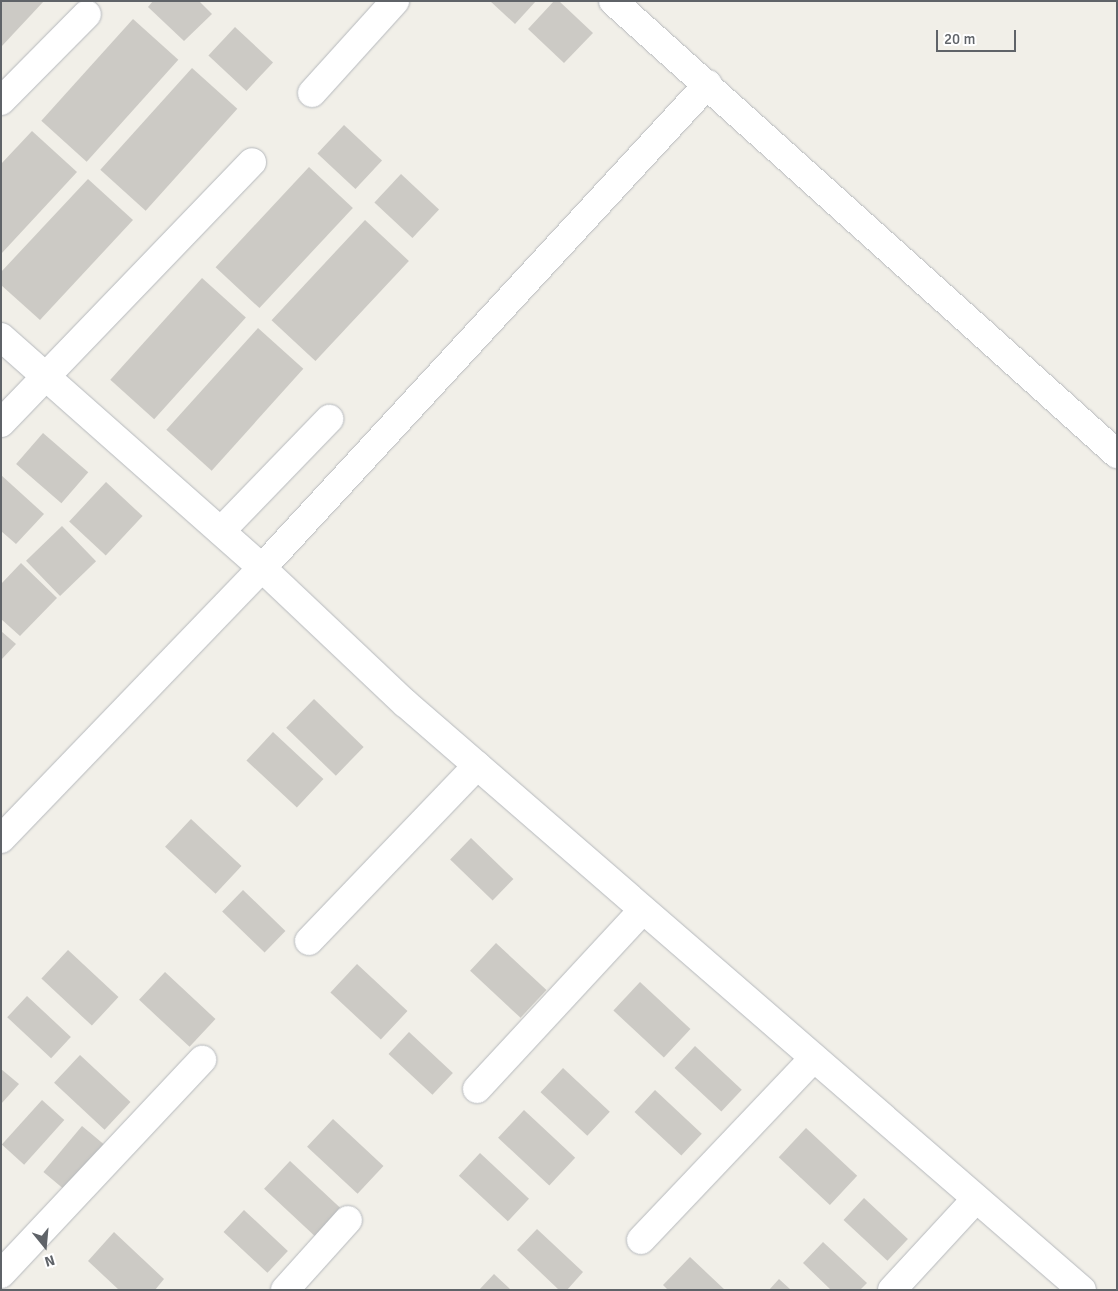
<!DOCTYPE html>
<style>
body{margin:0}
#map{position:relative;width:1118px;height:1291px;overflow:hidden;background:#f1efe8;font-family:Signika,sans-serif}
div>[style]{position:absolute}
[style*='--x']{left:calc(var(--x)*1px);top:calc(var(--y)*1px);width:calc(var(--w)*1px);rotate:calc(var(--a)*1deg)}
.building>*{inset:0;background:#cccac5;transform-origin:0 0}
.roads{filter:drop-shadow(0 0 1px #b5b8bc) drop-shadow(0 0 1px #b5b8bc)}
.minor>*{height:28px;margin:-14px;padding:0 14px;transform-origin:14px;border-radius:14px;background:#fff}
span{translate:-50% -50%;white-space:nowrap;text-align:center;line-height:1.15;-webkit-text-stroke:5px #fff;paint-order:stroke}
.frame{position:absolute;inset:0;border:2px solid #5f6368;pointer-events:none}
.north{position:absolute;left:20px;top:1221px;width:50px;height:50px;-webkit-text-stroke:4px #fff;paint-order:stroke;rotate:163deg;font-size:14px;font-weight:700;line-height:20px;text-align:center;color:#5f6368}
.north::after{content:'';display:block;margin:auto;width:18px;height:22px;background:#5f6368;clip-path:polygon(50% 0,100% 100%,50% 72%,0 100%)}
.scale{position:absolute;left:936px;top:30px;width:80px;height:22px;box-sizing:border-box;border:2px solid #5f6368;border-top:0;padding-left:6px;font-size:15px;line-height:18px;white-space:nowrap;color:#5f6368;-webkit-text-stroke:4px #fff;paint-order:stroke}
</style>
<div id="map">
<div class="building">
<div style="clip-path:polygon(1px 1px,44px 1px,1px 47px)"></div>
<div style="clip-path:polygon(153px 1px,199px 1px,212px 14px,184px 41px,148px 7px)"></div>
<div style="clip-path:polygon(490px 1px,536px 1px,515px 24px)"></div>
<div style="clip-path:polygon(554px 1px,559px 1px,593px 33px,564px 63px,528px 29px)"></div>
<div style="left:133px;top:19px;width:61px;height:137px;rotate:42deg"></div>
<div style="left:235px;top:27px;width:52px;height:39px;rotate:43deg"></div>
<div style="left:192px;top:68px;width:61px;height:137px;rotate:42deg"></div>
<div style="left:344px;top:125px;width:52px;height:39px;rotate:43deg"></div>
<div style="clip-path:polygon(32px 131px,77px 172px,1px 254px,1px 164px)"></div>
<div style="left:309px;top:167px;width:60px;height:137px;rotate:43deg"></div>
<div style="left:401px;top:174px;width:52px;height:39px;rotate:43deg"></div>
<div style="clip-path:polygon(88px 179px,133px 220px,40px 320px,1px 285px,1px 272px)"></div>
<div style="left:365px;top:220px;width:60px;height:137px;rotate:43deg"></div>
<div style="left:202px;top:278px;width:59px;height:137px;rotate:42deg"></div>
<div style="left:258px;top:328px;width:61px;height:137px;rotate:42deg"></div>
<div style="left:43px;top:433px;width:60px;height:41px;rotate:41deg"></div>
<div style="clip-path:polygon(1px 475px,44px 514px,16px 544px,1px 531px)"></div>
<div style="left:106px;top:482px;width:50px;height:54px;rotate:43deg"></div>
<div style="left:62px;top:526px;width:49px;height:50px;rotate:46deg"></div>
<div style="clip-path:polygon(21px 563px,57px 598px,20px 636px,1px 619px,1px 584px)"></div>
<div style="clip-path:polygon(1px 631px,16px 644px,1px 660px)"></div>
<div style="left:314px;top:699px;width:69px;height:40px;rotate:44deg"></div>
<div style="left:273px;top:732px;width:69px;height:39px;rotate:43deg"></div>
<div style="left:191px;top:819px;width:69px;height:38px;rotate:43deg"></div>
<div style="left:471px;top:838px;width:59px;height:30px;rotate:44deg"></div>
<div style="left:243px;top:890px;width:59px;height:30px;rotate:44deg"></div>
<div style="left:496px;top:943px;width:69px;height:38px;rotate:43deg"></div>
<div style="left:68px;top:950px;width:69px;height:39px;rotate:43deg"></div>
<div style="left:357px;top:964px;width:69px;height:39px;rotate:43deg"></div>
<div style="left:165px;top:972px;width:69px;height:38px;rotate:43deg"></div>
<div style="left:640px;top:982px;width:69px;height:39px;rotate:43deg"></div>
<div style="left:27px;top:996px;width:60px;height:29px;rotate:43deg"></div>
<div style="left:409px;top:1032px;width:60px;height:30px;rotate:43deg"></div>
<div style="left:695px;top:1046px;width:64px;height:30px;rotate:43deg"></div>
<div style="left:80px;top:1055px;width:69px;height:38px;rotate:43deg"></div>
<div style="left:563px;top:1068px;width:64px;height:33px;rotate:43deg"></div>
<div style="clip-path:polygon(1px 1069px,19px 1084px,1px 1104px)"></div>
<div style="left:655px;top:1090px;width:64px;height:30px;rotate:43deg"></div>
<div style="left:42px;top:1100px;width:30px;height:60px;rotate:42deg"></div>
<div style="left:524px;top:1110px;width:70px;height:38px;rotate:43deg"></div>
<div style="left:333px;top:1119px;width:69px;height:38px;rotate:43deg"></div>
<div style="left:82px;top:1126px;width:30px;height:60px;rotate:40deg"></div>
<div style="left:806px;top:1128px;width:70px;height:40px;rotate:43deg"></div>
<div style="left:480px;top:1153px;width:67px;height:31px;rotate:43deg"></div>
<div style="left:290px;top:1161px;width:70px;height:38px;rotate:43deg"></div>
<div style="left:864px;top:1198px;width:60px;height:30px;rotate:43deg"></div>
<div style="left:244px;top:1210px;width:60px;height:30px;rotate:43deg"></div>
<div style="clip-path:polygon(537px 1229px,583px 1272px,567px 1290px,559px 1290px,517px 1250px)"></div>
<div style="clip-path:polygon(114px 1232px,164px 1279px,155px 1290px,119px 1290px,88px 1261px)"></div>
<div style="clip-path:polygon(823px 1242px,867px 1283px,860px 1290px,831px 1290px,803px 1263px)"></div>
<div style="clip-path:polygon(690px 1257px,725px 1290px,668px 1290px,663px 1285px)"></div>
<div style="clip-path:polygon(494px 1274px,511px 1290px,479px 1290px)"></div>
<div style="clip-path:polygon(779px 1279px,791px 1290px,769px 1290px)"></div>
</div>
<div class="roads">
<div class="minor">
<div style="--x:613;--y:1;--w:678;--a:41.95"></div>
<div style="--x:312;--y:93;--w:124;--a:-47.9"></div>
<div style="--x:1;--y:101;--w:122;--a:-45.3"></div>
<div style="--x:1;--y:337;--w:349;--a:41.5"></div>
<div style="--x:262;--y:568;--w:197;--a:43.4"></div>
<div style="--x:405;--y:703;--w:896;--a:40.93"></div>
<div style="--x:1;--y:423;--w:362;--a:-46.1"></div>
<div style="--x:221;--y:531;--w:156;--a:-46"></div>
<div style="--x:1;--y:839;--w:376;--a:-46.1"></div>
<div style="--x:262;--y:568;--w:658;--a:-47.34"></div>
<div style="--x:309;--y:941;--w:243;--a:-46.2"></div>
<div style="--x:477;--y:1089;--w:244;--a:-47.2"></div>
<div style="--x:641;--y:1240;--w:251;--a:-46.5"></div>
<div style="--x:1;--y:1274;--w:294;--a:-46.8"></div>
<div style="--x:285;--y:1290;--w:94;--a:-48"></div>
<div style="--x:892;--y:1290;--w:124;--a:-47.3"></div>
</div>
</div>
<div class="frame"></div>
<div class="north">N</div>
<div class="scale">20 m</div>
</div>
